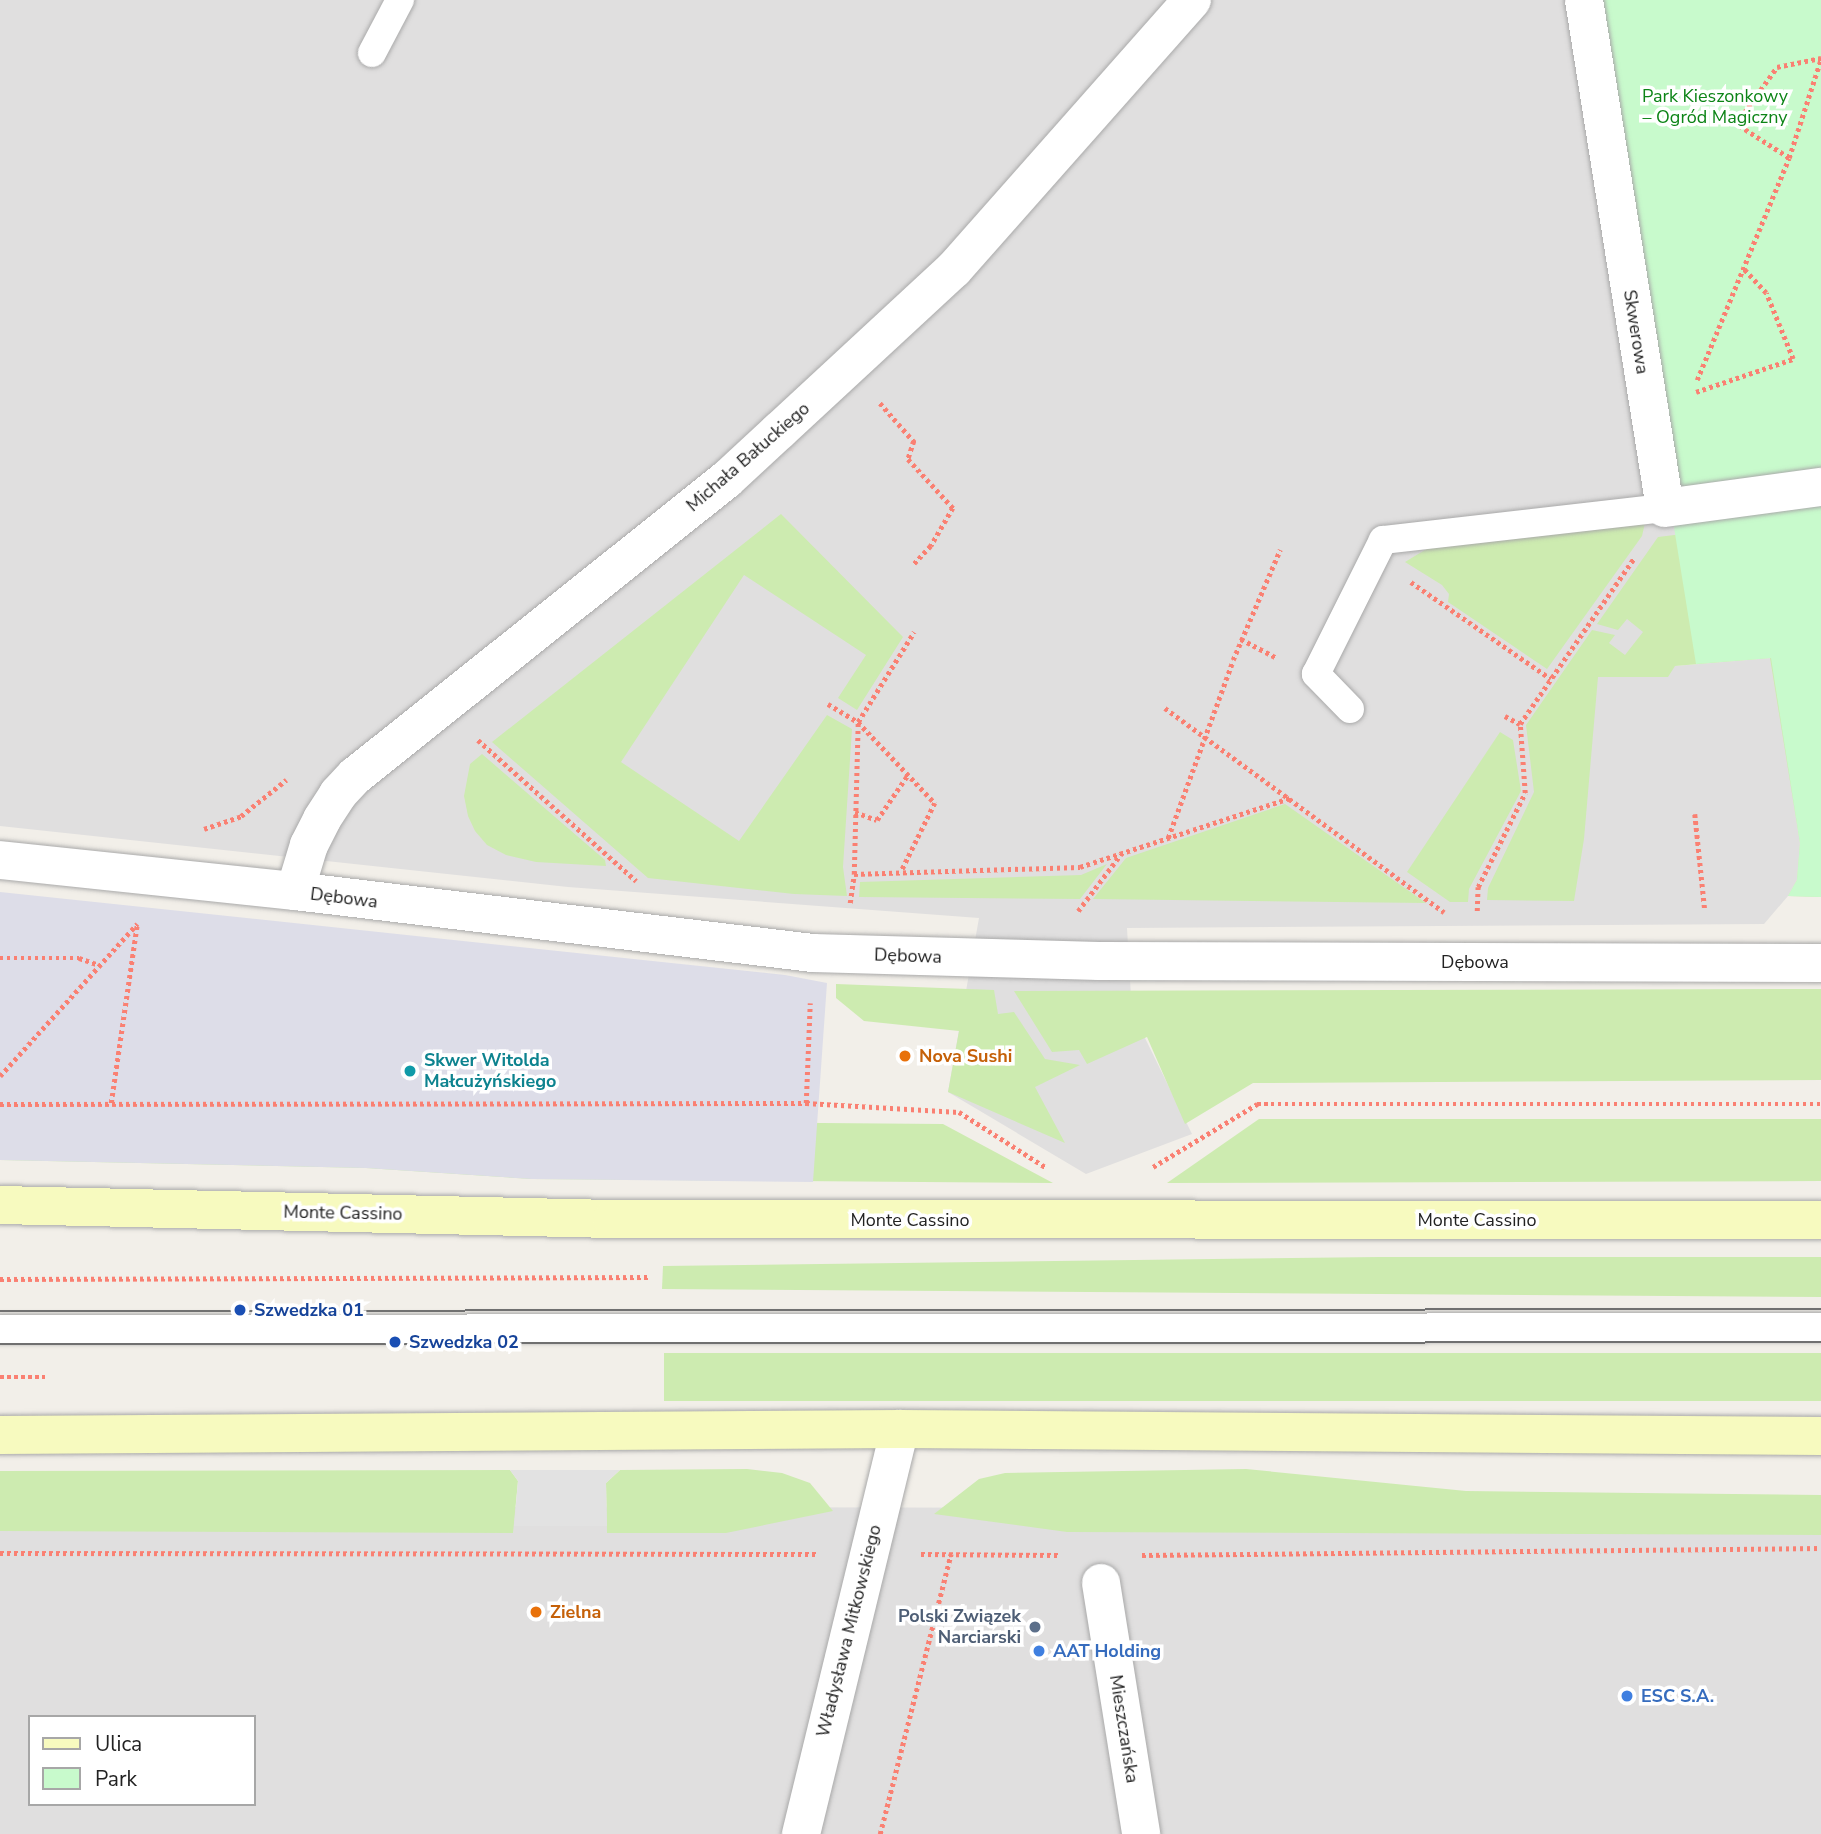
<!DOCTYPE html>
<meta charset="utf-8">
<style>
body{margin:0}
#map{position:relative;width:1821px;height:1834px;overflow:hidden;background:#f2efe9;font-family:"Nunito Sans",sans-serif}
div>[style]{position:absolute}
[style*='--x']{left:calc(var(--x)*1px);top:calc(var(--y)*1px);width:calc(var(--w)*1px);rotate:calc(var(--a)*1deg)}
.residential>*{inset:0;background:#e0dfdf}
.grass>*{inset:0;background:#cdebb0;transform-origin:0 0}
.park>*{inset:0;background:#c8facc}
.parking>*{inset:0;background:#e2e2e2}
.plaza>*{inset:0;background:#dddde8}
.path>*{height:4.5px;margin-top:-2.25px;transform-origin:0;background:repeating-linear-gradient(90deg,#fa8072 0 3.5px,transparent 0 7px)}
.roads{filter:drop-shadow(0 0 2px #a9a9a9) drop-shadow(0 0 2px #a9a9a9)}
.lane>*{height:28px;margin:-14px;padding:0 14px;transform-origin:14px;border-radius:14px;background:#fff}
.street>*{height:38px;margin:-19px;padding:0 19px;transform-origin:19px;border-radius:19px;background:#fff}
.secondary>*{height:38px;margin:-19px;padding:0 19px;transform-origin:19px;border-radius:19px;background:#f7fabf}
.tram>*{height:2px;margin:-1px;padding:0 1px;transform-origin:1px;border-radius:1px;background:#707070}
.dots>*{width:19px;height:19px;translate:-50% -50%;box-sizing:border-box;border:4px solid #fff;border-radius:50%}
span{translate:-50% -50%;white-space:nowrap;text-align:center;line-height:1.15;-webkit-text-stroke:7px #fff;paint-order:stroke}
.park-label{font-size:18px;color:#0c8416}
.street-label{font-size:18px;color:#222}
.food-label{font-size:18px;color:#c56008;font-weight:700}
.left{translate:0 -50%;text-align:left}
.culture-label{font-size:18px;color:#0d838f;font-weight:700}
.transit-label{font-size:18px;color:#164399;font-weight:700}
.service-label{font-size:18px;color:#4e5e75;font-weight:700}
.right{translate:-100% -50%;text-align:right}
.shop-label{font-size:18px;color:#366cbe;font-weight:700}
.legend{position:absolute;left:28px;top:1715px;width:228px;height:91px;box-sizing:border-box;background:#fff;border:2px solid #a7a7a7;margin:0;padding:9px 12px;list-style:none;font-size:21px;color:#222}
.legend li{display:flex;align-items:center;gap:14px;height:35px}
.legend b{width:35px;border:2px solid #a7a7a7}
</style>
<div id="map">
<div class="residential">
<div style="clip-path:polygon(0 0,1595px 0,1679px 491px,1675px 666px,1771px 658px,1800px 843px,1797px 880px,1788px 896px,1764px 924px,1127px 928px,1131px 997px,1145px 1038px,1192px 1134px,1086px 1174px,948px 1092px,979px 918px,568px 887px,0 826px)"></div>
<div style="clip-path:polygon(evenodd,0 1506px,1821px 1509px,1821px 1834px,0 1834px,0 1506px,30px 1717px,254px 1717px,254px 1804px,30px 1804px,30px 1717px)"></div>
</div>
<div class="grass">
<div style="clip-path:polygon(781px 514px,903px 637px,857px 710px,838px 698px,866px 655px,744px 575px,621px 762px,739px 841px,827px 715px,852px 729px,843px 867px,847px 896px,794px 894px,648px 878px,492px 742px)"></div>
<div style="clip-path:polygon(1821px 517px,1821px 897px,1788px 896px,1797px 880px,1800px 843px,1770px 658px,1675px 666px,1668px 677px,1598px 677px,1584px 839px,1574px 901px,1487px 900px,1488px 888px,1534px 792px,1526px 725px,1592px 630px,1615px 635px,1609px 643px,1625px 655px,1643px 632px,1627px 619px,1618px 630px,1597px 624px,1658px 537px)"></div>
<div style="clip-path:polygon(1645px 523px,1642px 536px,1547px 669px,1448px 602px,1449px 594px,1442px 585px,1405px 562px,1428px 548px)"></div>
<div style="clip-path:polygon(1500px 732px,1513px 740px,1521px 791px,1469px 889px,1468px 902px,1450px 902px,1407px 872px)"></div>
<div style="clip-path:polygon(482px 754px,605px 860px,606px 866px,536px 862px,506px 855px,487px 845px,475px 831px,468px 816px,464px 796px,470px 764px)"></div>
<div style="clip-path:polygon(1285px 804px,1426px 903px,1093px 899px,1126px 858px)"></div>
<div style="clip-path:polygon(1107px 864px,1080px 899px,859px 897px,860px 882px,1081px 875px)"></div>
<div style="clip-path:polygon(836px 984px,994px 990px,998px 1014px,1014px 1012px,1045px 1059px,1080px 1065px,1035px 1087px,1065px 1143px,948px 1092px,959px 1031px,864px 1021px,836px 998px)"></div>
<div style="clip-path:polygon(1821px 989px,1821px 1080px,1253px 1083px,1185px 1124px,1147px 1037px,1087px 1064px,1079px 1050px,1052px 1052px,1014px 991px)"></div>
<div style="clip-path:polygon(331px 1119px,943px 1124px,1053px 1183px,532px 1179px,366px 1168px,0 1160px)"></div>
<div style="clip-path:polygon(1259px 1119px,1821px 1119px,1821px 1181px,1167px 1183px)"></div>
<div style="clip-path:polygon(1379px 1257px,1821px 1257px,1821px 1297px,662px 1289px,663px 1266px)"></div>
<div style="left:1821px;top:1353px;width:48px;height:1157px;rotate:90deg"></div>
<div style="clip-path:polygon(747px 1469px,782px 1473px,810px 1483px,833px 1511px,726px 1533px,607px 1533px,606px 1483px,620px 1470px)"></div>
<div style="clip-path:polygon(1246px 1469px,1466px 1491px,1821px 1495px,1821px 1535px,1067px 1532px,934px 1514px,979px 1479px,1005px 1473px)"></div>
<div style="clip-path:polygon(510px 1470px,518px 1481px,513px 1533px,0 1531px,0 1471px)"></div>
</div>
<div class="park">
<div style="clip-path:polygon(1589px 0,1821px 0,1821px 897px,1788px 896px,1797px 880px,1800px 843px,1771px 658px,1696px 664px)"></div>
</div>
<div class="parking">
<div style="clip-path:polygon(510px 1470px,620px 1470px,606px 1483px,607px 1526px,514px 1526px,518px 1481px)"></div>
</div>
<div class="plaza">
<div style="clip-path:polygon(0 892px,785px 975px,827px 983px,813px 1182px,532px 1179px,366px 1168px,0 1160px)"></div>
</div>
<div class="path">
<div style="--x:1789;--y:158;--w:63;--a:-147.3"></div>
<div style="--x:1736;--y:124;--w:70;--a:-54.3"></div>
<div style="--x:1777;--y:67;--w:45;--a:-11.6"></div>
<div style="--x:1697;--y:380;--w:240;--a:-67.5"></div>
<div style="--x:1789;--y:158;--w:104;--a:-72.1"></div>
<div style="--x:1696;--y:392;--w:102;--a:-18.8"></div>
<div style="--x:1793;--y:359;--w:71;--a:-112.2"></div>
<div style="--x:1766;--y:293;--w:34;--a:-133"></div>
<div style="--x:880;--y:403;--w:55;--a:48.7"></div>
<div style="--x:914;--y:441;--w:19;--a:108"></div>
<div style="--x:908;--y:459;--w:67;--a:47.4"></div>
<div style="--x:953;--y:508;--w:44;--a:120.1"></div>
<div style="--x:931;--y:546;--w:25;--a:133"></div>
<div style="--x:1411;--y:582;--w:170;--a:34.7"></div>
<div style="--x:1241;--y:639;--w:41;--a:27.8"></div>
<div style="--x:828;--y:704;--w:35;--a:31"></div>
<div style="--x:858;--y:722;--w:112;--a:46.5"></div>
<div style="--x:935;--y:803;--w:77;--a:116.2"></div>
<div style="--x:1165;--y:708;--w:346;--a:36.2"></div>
<div style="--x:1505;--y:716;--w:17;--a:28"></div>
<div style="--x:478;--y:740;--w:212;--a:41.7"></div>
<div style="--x:855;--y:812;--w:23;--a:20"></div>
<div style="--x:877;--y:820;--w:53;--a:-55.7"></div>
<div style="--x:1695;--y:814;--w:97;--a:84.1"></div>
<div style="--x:204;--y:829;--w:39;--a:-19"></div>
<div style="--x:241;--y:816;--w:58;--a:-38.7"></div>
<div style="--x:1168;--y:838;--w:189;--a:-69.9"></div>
<div style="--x:1233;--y:660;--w:120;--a:-66.9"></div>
<div style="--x:854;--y:874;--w:226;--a:-1.8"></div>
<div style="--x:1080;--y:867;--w:221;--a:-18.2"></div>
<div style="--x:850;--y:903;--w:29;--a:-82"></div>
<div style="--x:854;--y:874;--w:152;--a:-88.5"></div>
<div style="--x:858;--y:722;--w:106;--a:-58.1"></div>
<div style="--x:1078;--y:911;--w:71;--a:-53"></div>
<div style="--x:1477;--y:911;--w:24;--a:-88"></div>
<div style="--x:1478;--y:887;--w:105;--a:-63.4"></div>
<div style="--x:1525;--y:793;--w:69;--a:-94.1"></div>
<div style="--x:1520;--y:724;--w:201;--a:-55.5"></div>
<div style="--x:0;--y:958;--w:79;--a:0"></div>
<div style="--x:79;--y:958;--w:21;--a:19"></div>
<div style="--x:0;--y:1076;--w:205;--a:-48"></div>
<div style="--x:111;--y:1103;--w:181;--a:-81.7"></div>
<div style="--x:806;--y:1103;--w:100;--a:-87.7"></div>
<div style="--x:0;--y:1104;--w:806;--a:-0.07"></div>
<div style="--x:806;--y:1103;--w:153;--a:3.4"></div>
<div style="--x:959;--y:1112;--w:104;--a:32.5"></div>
<div style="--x:1153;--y:1167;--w:122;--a:-31.2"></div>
<div style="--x:1257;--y:1104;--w:564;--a:0"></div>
<div style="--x:0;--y:1279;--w:651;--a:-0.18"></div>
<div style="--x:0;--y:1377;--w:45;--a:0"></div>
<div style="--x:0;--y:1553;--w:818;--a:0.07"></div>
<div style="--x:921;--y:1554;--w:139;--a:0.4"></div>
<div style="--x:1142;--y:1555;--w:679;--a:-0.59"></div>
<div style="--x:880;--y:1834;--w:289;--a:-75.8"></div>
</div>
<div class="roads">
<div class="lane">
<div style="--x:372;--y:53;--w:60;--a:-62.2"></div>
<div style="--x:1350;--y:709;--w:49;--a:-134.2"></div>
<div style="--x:1316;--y:674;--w:150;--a:-63.4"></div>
<div style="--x:1383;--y:540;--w:284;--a:-6.5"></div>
<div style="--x:0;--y:1329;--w:1821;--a:-0.06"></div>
</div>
<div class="street">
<div style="--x:1584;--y:0;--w:514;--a:80.94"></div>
<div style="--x:1665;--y:508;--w:157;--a:-7.7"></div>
<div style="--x:0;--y:860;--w:297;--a:6"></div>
<div style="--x:295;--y:891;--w:522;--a:6.83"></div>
<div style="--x:813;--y:953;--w:286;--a:1.6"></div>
<div style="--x:1099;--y:961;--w:722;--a:0.16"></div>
<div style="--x:295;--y:891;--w:48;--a:-73.1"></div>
<div style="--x:309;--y:845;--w:29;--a:-63"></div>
<div style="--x:322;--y:819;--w:30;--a:-57"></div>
<div style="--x:338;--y:794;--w:25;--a:-47"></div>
<div style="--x:355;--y:776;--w:475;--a:-38.6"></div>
<div style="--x:726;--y:480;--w:72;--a:-42.8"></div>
<div style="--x:779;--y:431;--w:238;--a:-42.8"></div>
<div style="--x:954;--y:269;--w:359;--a:-48.5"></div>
<div style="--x:1101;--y:1583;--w:254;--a:80.9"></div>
<div style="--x:801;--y:1834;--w:417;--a:-76.3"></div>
</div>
<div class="secondary">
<div style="--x:0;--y:1205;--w:612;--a:1.31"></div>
<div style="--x:612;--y:1219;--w:1209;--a:0.05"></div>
<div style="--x:0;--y:1435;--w:900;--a:-0.38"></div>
<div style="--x:900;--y:1429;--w:921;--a:0.44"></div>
</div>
</div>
<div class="tram">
<div style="--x:0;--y:1311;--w:1821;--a:-0.06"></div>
<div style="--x:0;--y:1344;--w:1821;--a:-0.06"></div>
</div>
<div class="dots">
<div style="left:905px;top:1056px;background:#e8710a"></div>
<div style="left:410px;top:1071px;background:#0f9aa8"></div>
<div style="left:240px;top:1310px;background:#1a4fb4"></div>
<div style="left:395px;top:1342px;background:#1a4fb4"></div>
<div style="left:536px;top:1612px;background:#e8710a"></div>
<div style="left:1035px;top:1627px;background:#5c6f8a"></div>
<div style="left:1039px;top:1651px;background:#3f7fe0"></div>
<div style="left:1627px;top:1696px;background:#3f7fe0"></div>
</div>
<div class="park-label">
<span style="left:1715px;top:107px">Park Kieszonkowy<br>– Ogród Magiczny</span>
</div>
<div class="street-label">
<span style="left:1636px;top:332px;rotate:81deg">Skwerowa</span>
<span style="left:748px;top:457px;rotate:-41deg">Michała Bałuckiego</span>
<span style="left:344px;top:898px;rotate:7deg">Dębowa</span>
<span style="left:908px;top:956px;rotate:2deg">Dębowa</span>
<span style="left:1475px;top:962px">Dębowa</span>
<span style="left:343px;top:1213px;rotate:1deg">Monte Cassino</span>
<span style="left:910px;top:1220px">Monte Cassino</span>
<span style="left:1477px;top:1220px">Monte Cassino</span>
<span style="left:849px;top:1631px;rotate:-76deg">Władysława Mitkowskiego</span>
<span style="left:1124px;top:1729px;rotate:81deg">Mieszczańska</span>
</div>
<div class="food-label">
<span class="left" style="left:919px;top:1056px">Nova Sushi</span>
<span class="left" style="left:550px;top:1612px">Zielna</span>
</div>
<div class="culture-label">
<span class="left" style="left:424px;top:1071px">Skwer Witolda<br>Małcużyńskiego</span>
</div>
<div class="transit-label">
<span class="left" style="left:254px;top:1310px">Szwedzka 01</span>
<span class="left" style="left:409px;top:1342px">Szwedzka 02</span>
</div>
<div class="service-label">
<span class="right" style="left:1021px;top:1627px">Polski Związek<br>Narciarski</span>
</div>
<div class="shop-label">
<span class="left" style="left:1053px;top:1651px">AAT Holding</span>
<span class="left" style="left:1641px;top:1696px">ESC S.A.</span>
</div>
<ul class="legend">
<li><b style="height:9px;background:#f7fabf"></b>Ulica</li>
<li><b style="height:19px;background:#c8facc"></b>Park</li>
</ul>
</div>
